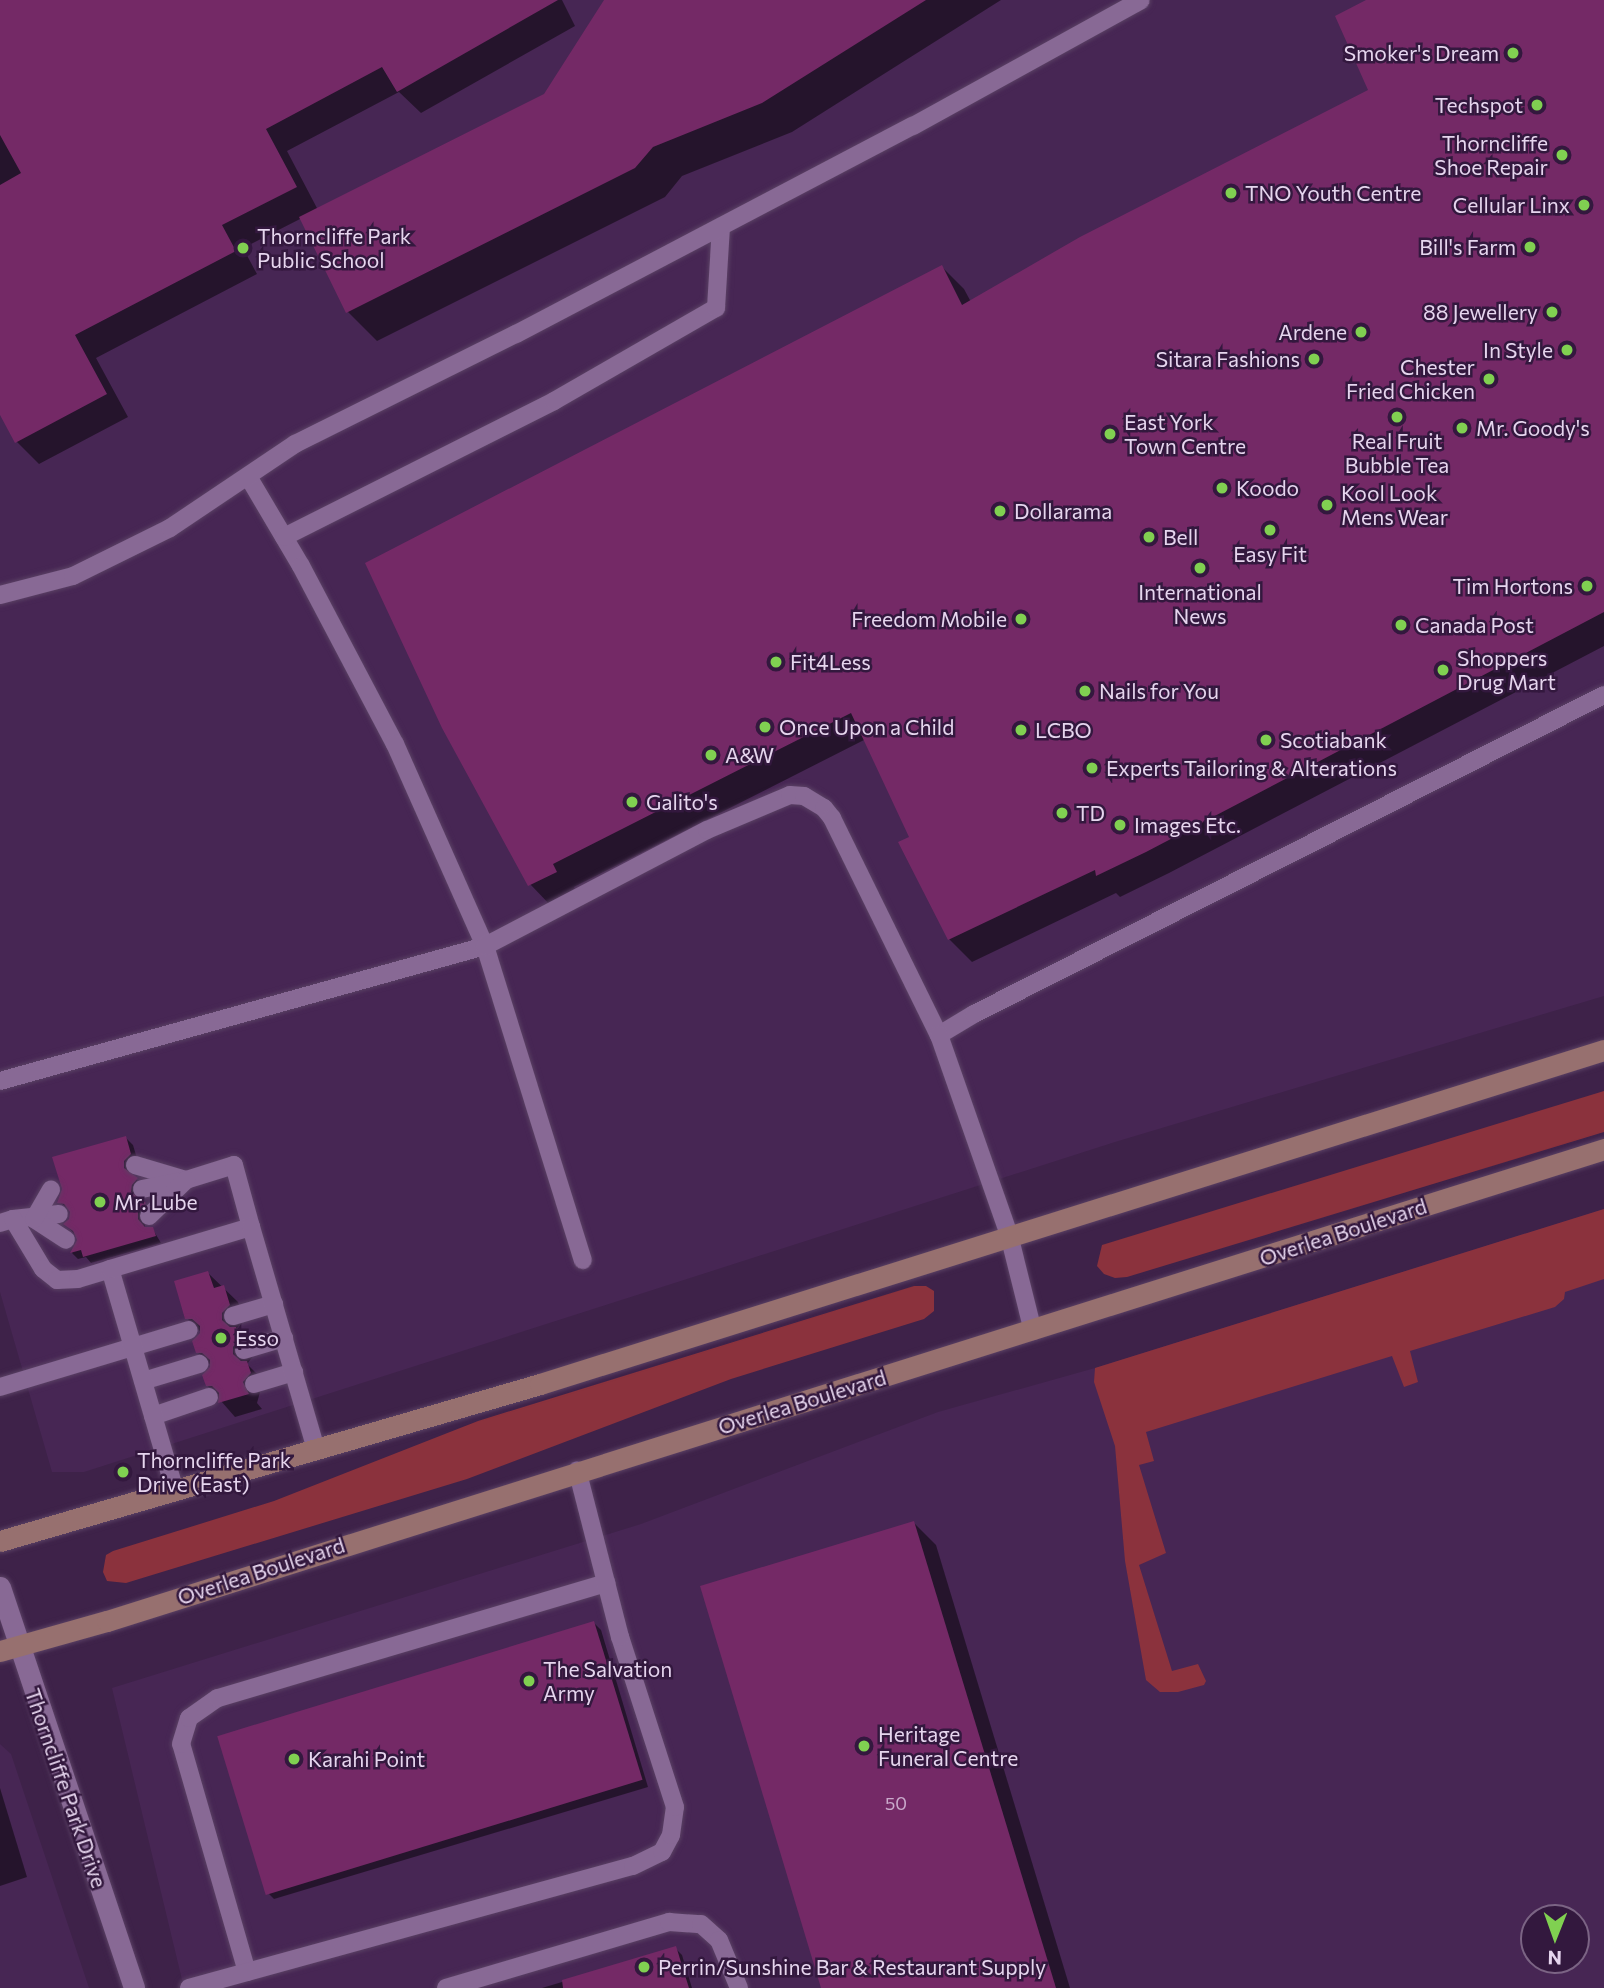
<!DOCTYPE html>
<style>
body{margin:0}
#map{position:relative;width:1604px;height:1988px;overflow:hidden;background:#3e2249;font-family:Commissioner,sans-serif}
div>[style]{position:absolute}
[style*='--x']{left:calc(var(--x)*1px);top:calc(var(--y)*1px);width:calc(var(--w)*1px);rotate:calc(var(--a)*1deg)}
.built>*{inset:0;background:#472654}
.green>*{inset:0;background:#8b323d}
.shadow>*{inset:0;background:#0007}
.building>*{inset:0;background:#742966;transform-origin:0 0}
.roads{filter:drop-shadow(0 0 2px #5a4164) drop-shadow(0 0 2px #5a4164)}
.service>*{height:18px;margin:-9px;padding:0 9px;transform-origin:9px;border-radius:9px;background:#886995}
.tertiary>*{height:21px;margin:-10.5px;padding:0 10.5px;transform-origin:10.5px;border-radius:10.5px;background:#886995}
.secondary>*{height:21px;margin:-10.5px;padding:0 10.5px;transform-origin:10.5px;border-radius:10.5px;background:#97706f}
.dots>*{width:19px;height:19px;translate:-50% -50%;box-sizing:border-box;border:4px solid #33183e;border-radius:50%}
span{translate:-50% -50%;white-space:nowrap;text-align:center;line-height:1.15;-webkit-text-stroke:5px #33183e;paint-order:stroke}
.number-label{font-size:18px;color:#caaacc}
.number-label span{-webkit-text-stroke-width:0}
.poi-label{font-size:21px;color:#e6d5ee}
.right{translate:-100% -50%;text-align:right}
.left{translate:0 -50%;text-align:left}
.street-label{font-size:21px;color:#e6d5ee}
.north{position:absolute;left:1520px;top:1904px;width:70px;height:70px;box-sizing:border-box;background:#33183e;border:2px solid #7b6484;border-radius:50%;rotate:181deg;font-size:19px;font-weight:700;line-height:28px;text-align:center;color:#e6d5ee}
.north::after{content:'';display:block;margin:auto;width:24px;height:32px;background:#80d051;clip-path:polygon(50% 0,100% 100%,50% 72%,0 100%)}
</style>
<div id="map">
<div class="built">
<div style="clip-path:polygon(0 0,1604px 0,1604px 996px,1115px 1142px,84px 1472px,52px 1472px,0 1292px)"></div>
<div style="clip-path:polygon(evenodd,1604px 1209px,1604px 1988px,184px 1988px,112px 1688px,641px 1524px,938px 1412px,1095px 1368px,1604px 1209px,1534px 1918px,1576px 1918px,1576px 1960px,1534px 1960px,1534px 1918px)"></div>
<div style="clip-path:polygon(0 1744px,11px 1754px,89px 1988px,0 1988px)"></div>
</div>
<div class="green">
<div style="clip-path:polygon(1604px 1091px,1604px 1132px,1127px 1277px,1115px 1278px,1104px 1274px,1097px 1266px,1102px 1245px)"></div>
<div style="clip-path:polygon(1604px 1209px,1604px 1279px,1565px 1292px,1564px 1299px,1555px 1307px,1410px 1351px,1418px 1382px,1404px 1387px,1392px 1356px,1146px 1432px,1154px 1461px,1139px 1465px,1166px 1553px,1139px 1565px,1172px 1671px,1198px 1664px,1206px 1681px,1204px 1685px,1178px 1692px,1160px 1692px,1146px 1680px,1125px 1561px,1115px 1446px,1094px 1382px,1095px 1368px)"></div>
<div style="clip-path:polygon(914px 1286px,926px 1286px,934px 1291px,934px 1311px,924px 1319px,731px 1379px,467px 1479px,126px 1583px,107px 1581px,103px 1572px,106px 1555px,113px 1551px,274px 1501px,478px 1421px)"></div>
</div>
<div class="shadow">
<div style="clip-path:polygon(0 0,562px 0,575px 26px,421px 113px,399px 92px,287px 151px,318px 210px,545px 95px,606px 0,1001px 0,792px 132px,682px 176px,665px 197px,377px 341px,348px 312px,302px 218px,243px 248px,257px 274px,96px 358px,128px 417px,39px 464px,16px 441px,0 411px)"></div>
<div style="clip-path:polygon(1370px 0,1604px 0,1604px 646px,1169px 873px,1120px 897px,1116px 893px,972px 962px,949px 939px,911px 838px,866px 739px,574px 887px,578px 895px,552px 907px,530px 884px,942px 267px,964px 289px,971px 302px,1370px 91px)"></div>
<div style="clip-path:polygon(126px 1138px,133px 1145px,138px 1162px,131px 1169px,131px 1175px,144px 1186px,138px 1192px,137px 1199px,151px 1212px,145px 1220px,145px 1228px,152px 1228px,161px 1243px,91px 1263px,86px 1257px,78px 1259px,72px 1253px,79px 1240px,66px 1224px,71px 1220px,71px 1210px,59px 1202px)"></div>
<div style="clip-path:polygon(208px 1273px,238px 1302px,244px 1321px,236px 1329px,251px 1344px,254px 1355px,247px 1364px,261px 1378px,265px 1388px,260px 1392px,257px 1403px,262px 1409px,235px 1417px,207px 1385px,212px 1366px,197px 1352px,202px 1333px,187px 1318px)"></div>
<div style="clip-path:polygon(914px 1523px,936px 1545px,1070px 1988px,823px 1988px)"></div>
<div style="clip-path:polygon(594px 1623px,601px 1630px,648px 1787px,274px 1899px,267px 1892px)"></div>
<div style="clip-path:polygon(0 1788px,27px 1877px,0 1886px)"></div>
<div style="clip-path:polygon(675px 1948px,682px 1955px,692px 1988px,542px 1988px)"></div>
</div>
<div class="building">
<div style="clip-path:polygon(0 0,558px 0,397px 92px,382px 67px,266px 129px,297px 187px,222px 225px,236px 251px,75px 335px,107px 394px,15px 443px,0 415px,0 185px,21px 173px,0 135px)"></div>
<div style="clip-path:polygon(604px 0,926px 0,762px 103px,653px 147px,635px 168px,346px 313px,299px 217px,544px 94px)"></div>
<div style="clip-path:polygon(1366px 0,1604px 0,1604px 612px,1146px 852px,1096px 876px,1095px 870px,948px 940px,898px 842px,909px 837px,851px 713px,553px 864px,557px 872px,528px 886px,442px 728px,365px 563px,942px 265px,962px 305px,1080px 237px,1368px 90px,1335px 16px)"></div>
<div style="clip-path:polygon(126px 1136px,131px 1154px,124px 1161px,124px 1168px,138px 1178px,132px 1185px,131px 1192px,146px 1203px,138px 1212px,138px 1219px,145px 1227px,153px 1227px,156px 1236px,83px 1257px,81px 1250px,70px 1253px,77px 1240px,73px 1231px,63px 1224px,69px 1219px,70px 1212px,64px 1204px,57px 1203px,62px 1189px,52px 1157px)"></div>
<div style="clip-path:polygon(208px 1271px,214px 1288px,224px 1285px,230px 1305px,222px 1313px,222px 1320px,230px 1327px,236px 1327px,240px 1339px,233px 1347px,233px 1354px,241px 1361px,247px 1361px,251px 1373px,243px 1382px,249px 1394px,218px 1403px,219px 1393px,212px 1386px,206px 1386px,202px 1375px,210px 1367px,210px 1360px,202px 1353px,196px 1353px,192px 1341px,200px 1333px,200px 1326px,192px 1319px,185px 1319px,174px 1281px)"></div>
<div style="clip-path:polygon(914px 1521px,1056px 1988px,821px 1988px,700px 1586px)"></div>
<div style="left:594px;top:1621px;width:166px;height:394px;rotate:73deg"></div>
<div style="clip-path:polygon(676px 1946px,689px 1988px,563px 1988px,562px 1980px)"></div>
</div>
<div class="roads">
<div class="service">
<div style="--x:249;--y:478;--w:102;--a:59.4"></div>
<div style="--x:301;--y:566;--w:201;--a:62.2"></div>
<div style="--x:395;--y:744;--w:221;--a:66"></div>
<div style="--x:485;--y:946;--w:329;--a:72.7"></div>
<div style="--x:284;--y:537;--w:302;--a:-26.7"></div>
<div style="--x:554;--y:401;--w:187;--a:-29.9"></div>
<div style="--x:716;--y:308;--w:81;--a:-86.5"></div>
<div style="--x:0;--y:595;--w:75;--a:-14.6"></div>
<div style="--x:73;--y:576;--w:108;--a:-26.3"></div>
<div style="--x:170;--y:528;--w:151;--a:-33.9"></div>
<div style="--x:295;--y:444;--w:247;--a:-26.5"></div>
<div style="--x:516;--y:334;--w:448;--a:-27.7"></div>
<div style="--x:913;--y:126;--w:260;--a:-28.9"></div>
<div style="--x:939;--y:1035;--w:41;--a:-31"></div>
<div style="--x:974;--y:1014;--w:706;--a:-26.86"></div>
<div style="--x:0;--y:1081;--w:503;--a:-15.55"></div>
<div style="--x:485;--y:946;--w:250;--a:-27.6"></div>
<div style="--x:707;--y:830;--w:90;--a:-22.9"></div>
<div style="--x:790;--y:795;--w:14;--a:4"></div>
<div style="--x:804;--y:796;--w:23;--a:31"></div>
<div style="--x:824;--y:808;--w:13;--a:51"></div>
<div style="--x:832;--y:818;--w:242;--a:63.8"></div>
<div style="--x:939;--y:1035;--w:212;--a:70.7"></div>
<div style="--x:1009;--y:1235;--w:99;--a:76"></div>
<div style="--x:135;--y:1165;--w:50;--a:16.3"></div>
<div style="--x:142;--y:1189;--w:45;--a:-11.6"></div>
<div style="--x:186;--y:1180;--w:50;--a:-17.4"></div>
<div style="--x:234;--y:1165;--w:64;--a:74.7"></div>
<div style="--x:149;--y:1216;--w:52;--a:-44.2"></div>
<div style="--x:13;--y:1219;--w:46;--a:-6.2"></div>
<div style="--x:34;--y:1219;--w:38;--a:33"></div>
<div style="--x:34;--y:1219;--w:34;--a:-60"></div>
<div style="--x:0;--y:1223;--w:14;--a:-17"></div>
<div style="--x:13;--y:1219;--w:58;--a:59"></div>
<div style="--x:43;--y:1269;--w:18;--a:38"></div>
<div style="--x:57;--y:1280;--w:21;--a:-3"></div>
<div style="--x:78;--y:1279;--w:34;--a:-17"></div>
<div style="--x:233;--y:1316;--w:43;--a:-16.3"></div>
<div style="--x:244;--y:1350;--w:42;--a:-16.7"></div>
<div style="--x:143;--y:1381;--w:59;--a:-16.9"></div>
<div style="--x:254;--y:1384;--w:42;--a:-16.7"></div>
<div style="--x:0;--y:1387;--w:197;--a:-16.8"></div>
<div style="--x:153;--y:1416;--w:59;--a:-18.7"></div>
<div style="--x:175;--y:1491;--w:231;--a:-106.3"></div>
<div style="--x:110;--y:1269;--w:147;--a:-16.6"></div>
<div style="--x:251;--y:1227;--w:231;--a:73.7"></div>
<div style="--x:247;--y:1972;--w:237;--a:-106.1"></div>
<div style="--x:181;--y:1744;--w:27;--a:-73"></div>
<div style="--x:189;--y:1718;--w:35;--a:-35"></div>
<div style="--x:218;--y:1698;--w:405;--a:-16.5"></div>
<div style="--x:189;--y:1988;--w:460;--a:-15.4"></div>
<div style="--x:633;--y:1866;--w:32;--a:-26"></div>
<div style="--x:662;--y:1852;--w:19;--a:-62"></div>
<div style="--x:671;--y:1835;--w:28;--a:-82"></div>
<div style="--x:675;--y:1807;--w:179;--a:-107.9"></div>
<div style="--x:620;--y:1637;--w:172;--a:-104.4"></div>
<div style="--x:446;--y:1988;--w:233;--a:-16.5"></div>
<div style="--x:669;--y:1922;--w:32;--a:4"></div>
<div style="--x:701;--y:1924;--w:24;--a:42"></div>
<div style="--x:719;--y:1940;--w:52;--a:67.4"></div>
</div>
<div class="tertiary">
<div style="--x:0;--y:1587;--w:423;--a:71.5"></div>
</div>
<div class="secondary">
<div style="--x:0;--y:1541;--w:562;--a:-16.21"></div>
<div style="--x:540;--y:1384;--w:1115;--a:-17.43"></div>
<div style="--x:0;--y:1651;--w:111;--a:-15.7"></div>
<div style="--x:107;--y:1621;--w:1570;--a:-17.5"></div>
</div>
</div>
<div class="dots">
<div style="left:1513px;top:53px;background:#80d051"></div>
<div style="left:1537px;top:105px;background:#80d051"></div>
<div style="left:1562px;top:155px;background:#80d051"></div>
<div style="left:1231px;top:193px;background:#80d051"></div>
<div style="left:1584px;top:205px;background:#80d051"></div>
<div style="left:1530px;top:247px;background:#80d051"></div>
<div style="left:243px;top:248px;background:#80d051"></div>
<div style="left:1552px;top:312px;background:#80d051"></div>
<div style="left:1361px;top:332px;background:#80d051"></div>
<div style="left:1567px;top:350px;background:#80d051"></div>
<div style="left:1314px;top:359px;background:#80d051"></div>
<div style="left:1489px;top:379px;background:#80d051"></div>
<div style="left:1397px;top:417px;background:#80d051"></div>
<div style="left:1462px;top:428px;background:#80d051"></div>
<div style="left:1110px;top:434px;background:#80d051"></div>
<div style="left:1222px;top:488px;background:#80d051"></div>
<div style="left:1327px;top:505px;background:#80d051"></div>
<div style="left:1000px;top:511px;background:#80d051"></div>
<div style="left:1270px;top:530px;background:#80d051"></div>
<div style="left:1149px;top:537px;background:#80d051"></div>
<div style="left:1200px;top:568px;background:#80d051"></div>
<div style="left:1587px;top:586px;background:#80d051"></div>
<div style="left:1021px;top:619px;background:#80d051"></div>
<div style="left:1401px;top:625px;background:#80d051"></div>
<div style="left:776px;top:662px;background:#80d051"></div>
<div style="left:1443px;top:670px;background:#80d051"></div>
<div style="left:1085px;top:691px;background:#80d051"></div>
<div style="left:765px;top:727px;background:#80d051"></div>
<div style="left:1021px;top:730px;background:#80d051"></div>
<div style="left:1266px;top:740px;background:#80d051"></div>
<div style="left:711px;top:755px;background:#80d051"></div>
<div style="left:1092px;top:768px;background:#80d051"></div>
<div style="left:632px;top:802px;background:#80d051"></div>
<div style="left:1062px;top:813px;background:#80d051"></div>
<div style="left:1120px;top:825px;background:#80d051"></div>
<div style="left:100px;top:1202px;background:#80d051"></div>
<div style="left:221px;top:1338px;background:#80d051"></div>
<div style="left:123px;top:1472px;background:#80d051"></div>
<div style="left:529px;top:1681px;background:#80d051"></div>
<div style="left:864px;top:1746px;background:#80d051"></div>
<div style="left:294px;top:1759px;background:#80d051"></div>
<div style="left:644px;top:1967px;background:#80d051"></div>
</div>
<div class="number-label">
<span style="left:896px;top:1803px">50</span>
</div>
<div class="poi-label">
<span class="right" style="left:1499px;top:53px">Smoker's Dream</span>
<span class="right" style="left:1523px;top:105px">Techspot</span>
<span class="right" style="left:1548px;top:155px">Thorncliffe<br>Shoe Repair</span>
<span class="left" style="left:1245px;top:193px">TNO Youth Centre</span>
<span class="right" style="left:1570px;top:205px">Cellular Linx</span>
<span class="left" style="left:257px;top:248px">Thorncliffe Park<br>Public School</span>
<span class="right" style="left:1516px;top:247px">Bill's Farm</span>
<span class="right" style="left:1538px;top:312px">88 Jewellery</span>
<span class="right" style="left:1347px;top:332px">Ardene</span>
<span class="right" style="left:1553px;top:350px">In Style</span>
<span class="right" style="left:1300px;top:359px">Sitara Fashions</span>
<span class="right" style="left:1475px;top:379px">Chester<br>Fried Chicken</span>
<span class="left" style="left:1124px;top:434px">East York<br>Town Centre</span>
<span class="left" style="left:1476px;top:428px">Mr. Goody's</span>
<span style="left:1397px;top:453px">Real Fruit<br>Bubble Tea</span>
<span class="left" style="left:1236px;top:488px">Koodo</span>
<span class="left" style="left:1341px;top:505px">Kool Look<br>Mens Wear</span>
<span class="left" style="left:1014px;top:511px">Dollarama</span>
<span class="left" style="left:1163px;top:537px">Bell</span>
<span style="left:1270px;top:554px">Easy Fit</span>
<span class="right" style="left:1573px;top:586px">Tim Hortons</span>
<span style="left:1200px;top:604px">International<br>News</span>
<span class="right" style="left:1007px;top:619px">Freedom Mobile</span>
<span class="left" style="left:1415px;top:625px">Canada Post</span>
<span class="left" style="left:1457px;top:670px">Shoppers<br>Drug Mart</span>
<span class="left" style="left:790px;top:662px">Fit4Less</span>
<span class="left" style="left:1099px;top:691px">Nails for You</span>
<span class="left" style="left:779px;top:727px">Once Upon a Child</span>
<span class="left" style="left:1035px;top:730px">LCBO</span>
<span class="left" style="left:1280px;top:740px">Scotiabank</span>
<span class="left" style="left:725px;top:755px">A&amp;W</span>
<span class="left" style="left:1106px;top:768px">Experts Tailoring &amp; Alterations</span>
<span class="left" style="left:646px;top:802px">Galito's</span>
<span class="left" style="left:1076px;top:813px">TD</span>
<span class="left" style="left:1134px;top:825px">Images Etc.</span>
<span class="left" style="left:114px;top:1202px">Mr. Lube</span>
<span class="left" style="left:235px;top:1338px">Esso</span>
<span class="left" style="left:137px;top:1472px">Thorncliffe Park<br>Drive (East)</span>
<span class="left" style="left:543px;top:1681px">The Salvation<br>Army</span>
<span class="left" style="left:878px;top:1746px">Heritage<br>Funeral Centre</span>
<span class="left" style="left:308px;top:1759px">Karahi Point</span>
<span class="left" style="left:658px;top:1967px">Perrin/Sunshine Bar &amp; Restaurant Supply</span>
</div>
<div class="street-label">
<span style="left:1343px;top:1232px;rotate:-18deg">Overlea Boulevard</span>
<span style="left:802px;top:1402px;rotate:-17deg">Overlea Boulevard</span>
<span style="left:261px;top:1571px;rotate:-18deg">Overlea Boulevard</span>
<span style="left:66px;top:1788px;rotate:71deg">Thorncliffe Park Drive</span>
</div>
<div class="north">N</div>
</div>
